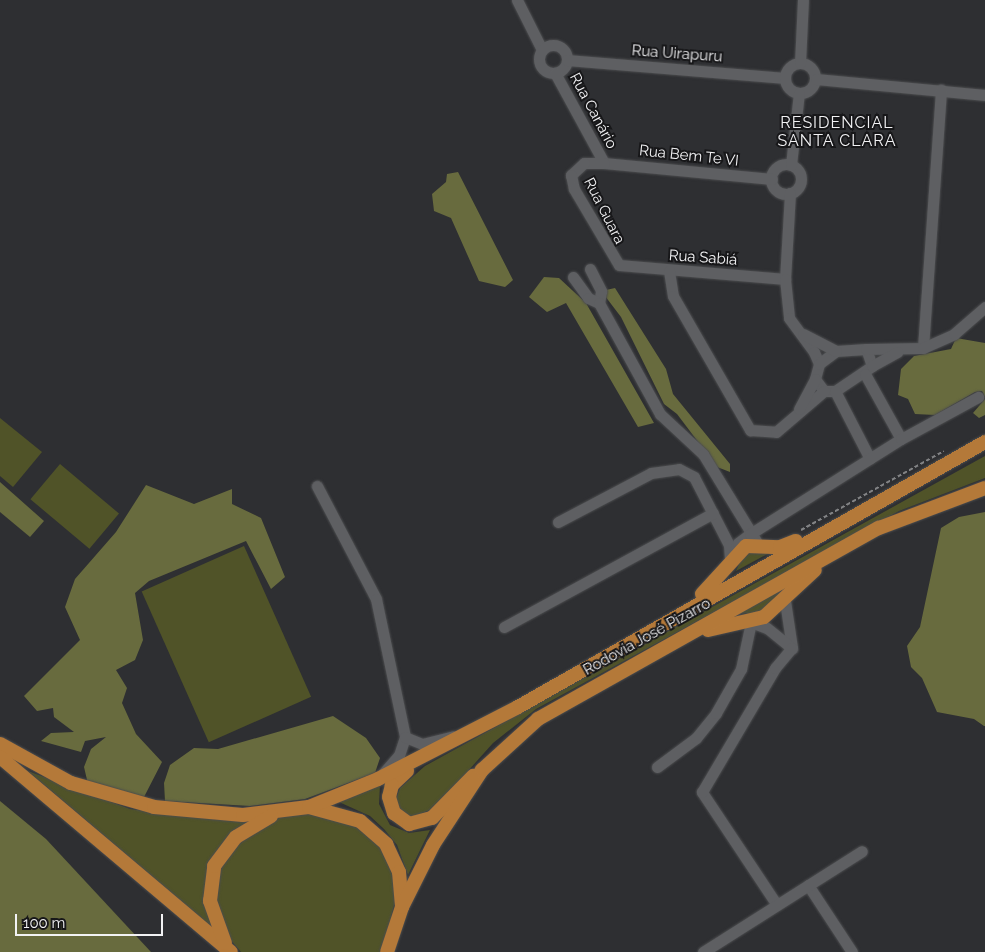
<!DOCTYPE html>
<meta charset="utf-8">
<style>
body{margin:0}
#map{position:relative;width:985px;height:952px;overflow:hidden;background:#2e2f32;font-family:Raleway,sans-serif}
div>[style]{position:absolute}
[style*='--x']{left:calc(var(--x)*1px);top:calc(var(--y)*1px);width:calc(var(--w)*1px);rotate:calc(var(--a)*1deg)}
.green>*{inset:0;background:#505328;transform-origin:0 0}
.forest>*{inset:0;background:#686b3e}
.path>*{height:2px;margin-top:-1px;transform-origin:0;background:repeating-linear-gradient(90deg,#828385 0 4px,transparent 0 6.5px)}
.roads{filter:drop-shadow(0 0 1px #4b4c4e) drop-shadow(0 0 1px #4b4c4e)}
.minor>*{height:11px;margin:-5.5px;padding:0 5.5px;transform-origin:5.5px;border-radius:5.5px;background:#5e5f62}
.minor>.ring{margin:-5.5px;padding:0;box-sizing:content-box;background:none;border:11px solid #5e5f62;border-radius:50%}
.major>*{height:14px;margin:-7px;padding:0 7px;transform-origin:7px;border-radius:7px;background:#b47939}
span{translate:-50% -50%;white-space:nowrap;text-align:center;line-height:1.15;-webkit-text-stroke:4px #171719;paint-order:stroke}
.street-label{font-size:15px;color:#f2f2f4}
.neighbourhood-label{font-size:16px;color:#f2f2f4;letter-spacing:1px}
.scale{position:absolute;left:15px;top:914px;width:148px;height:22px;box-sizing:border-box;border:2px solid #f2f2f4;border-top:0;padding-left:6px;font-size:15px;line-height:18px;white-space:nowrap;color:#f2f2f4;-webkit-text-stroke:4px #171719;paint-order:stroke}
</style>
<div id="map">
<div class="green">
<div style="clip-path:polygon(0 418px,42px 452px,13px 487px,0 476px)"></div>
<div style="clip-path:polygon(985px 456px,985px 478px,899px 511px,536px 709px,493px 743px,435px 808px,412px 817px,399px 812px,396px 799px,400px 788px,425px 766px)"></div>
<div style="left:60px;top:464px;width:77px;height:46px;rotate:40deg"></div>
<div style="left:244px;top:546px;width:165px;height:112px;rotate:66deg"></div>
<div style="clip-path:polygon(745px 551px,771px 552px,736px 571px)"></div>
<div style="clip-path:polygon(791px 583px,763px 612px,735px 614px)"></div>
<div style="clip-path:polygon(28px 771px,130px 809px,219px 820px,257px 819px,222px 846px,213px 928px)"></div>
<div style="clip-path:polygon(380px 785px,379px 804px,390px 825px,409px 833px,430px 830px,408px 875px,397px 845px,384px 829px,370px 816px,339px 802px)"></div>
<div style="clip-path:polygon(310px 811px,346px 821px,367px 832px,383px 849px,395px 872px,397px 894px,382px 952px,241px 952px,229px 938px,215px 903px,219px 869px,249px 832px,278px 817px)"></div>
</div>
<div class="forest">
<div style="clip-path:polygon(458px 172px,513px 280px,505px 287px,479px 281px,451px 218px,434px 211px,432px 194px,446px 182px,447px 174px)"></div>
<div style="clip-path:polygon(544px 277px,559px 278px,586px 303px,654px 423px,638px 427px,566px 303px,547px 312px,529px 297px)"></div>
<div style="clip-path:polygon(615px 288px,666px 369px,673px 394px,730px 464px,730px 472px,717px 467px,677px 414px,664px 404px,621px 317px,605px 296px,606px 290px)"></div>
<div style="clip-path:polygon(956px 338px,985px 343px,985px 397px,982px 391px,975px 392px,935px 415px,915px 414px,908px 399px,898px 395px,901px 369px,914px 356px,951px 349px)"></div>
<div style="clip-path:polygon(985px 399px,985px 415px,979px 418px,973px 413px)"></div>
<div style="clip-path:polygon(0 482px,44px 521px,30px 537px,0 512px)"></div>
<div style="clip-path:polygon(146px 485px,194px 504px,232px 489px,232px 504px,261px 518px,285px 577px,271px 589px,246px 541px,149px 581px,135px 593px,143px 640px,135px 660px,116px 670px,127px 688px,122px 703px,136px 734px,162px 762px,144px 797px,88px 784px,84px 767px,91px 749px,106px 737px,85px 741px,81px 752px,41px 741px,51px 733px,74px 732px,54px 717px,53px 708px,37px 711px,24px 696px,80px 640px,65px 607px,75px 579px,116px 532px)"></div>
<div style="clip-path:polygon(985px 512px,985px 726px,984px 726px,974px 719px,937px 712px,922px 678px,911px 667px,907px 646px,920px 627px,941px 528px,959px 517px)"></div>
<div style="clip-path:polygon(333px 716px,366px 738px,380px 758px,375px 773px,305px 799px,250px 806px,165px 801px,164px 783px,170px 765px,194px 748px,218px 749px)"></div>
<div style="clip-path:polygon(0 801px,46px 839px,151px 952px,0 952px)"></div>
</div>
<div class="path">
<div style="--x:801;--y:530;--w:163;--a:-28.9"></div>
</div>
<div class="roads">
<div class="minor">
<div style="--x:517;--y:0;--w:56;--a:63.4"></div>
<div class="ring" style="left:539px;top:45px;width:17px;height:17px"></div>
<div style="--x:567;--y:60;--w:219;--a:4.7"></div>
<div class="ring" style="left:785px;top:63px;width:19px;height:19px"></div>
<div style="--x:800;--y:63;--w:63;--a:-87.3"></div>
<div style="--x:555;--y:73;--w:102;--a:61.4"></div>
<div style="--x:816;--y:79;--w:170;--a:5.4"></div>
<div class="ring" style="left:771px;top:164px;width:19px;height:19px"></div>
<div style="--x:791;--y:165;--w:72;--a:-83.7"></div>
<div style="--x:772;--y:179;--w:169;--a:-174.6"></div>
<div style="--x:604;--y:163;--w:20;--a:180"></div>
<div style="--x:584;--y:163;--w:18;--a:137"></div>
<div style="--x:571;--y:175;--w:14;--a:78"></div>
<div style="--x:574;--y:189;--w:88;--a:59.4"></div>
<div style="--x:619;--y:265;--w:167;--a:4.8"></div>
<div style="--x:790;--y:193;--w:86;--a:93.3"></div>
<div style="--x:785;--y:279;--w:39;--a:84"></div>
<div style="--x:789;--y:318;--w:42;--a:53.7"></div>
<div style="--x:814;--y:352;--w:13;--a:67"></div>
<div style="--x:819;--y:364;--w:16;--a:105"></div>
<div style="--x:815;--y:379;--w:15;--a:53"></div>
<div style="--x:824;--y:391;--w:11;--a:0"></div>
<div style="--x:835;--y:391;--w:45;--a:-34"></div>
<div style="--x:872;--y:366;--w:18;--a:-109"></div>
<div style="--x:866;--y:349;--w:30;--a:176"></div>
<div style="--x:836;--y:351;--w:21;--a:143"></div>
<div style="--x:590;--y:269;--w:25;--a:63"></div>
<div style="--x:601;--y:291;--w:12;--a:99"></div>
<div style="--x:669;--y:271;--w:25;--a:81"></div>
<div style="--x:673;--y:296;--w:155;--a:60.1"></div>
<div style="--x:750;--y:430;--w:26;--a:4"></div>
<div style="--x:776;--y:432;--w:63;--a:-40.5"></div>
<div style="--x:573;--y:277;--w:26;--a:54"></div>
<div style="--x:588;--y:298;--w:12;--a:24"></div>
<div style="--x:599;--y:303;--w:127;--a:61.2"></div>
<div style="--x:660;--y:414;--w:59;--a:42.9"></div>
<div style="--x:703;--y:454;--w:105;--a:58.6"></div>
<div style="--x:803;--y:334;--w:37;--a:27"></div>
<div style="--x:923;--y:348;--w:259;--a:-86"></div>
<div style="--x:866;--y:349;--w:57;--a:-1"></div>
<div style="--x:923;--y:348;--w:34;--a:-24"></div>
<div style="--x:954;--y:334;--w:41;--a:-41.1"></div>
<div style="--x:872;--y:366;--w:29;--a:-29"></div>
<div style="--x:865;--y:374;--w:74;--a:61"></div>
<div style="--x:835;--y:391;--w:76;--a:62.8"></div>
<div style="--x:799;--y:409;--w:34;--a:-62"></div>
<div style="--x:317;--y:486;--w:127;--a:62.4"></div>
<div style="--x:376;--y:599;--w:141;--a:78.1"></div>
<div style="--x:405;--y:737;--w:19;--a:108"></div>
<div style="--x:399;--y:755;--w:28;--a:131"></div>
<div style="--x:558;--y:522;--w:105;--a:-27.8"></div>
<div style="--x:651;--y:473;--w:28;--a:-8"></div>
<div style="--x:679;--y:469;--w:17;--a:28"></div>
<div style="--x:694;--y:477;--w:76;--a:62.8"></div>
<div style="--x:729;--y:545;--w:15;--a:86"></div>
<div style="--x:731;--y:561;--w:19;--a:-69"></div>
<div style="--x:738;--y:543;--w:15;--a:-37"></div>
<div style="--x:750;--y:534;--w:178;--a:-32.2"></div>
<div style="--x:901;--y:439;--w:88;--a:-28.6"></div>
<div style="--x:785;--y:601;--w:48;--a:81.5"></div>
<div style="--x:504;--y:627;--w:238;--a:-28.6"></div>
<div style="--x:405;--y:737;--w:18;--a:22"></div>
<div style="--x:422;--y:744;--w:32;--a:-14"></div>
<div style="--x:657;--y:767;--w:49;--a:-36.6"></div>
<div style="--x:696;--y:738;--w:32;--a:-51"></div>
<div style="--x:716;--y:713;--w:51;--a:-60.4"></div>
<div style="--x:741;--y:669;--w:48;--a:-78"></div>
<div style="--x:751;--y:622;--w:17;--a:21"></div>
<div style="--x:767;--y:628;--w:32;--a:39"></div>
<div style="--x:808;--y:885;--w:80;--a:56.7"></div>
<div style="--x:777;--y:905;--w:136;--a:-123.6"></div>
<div style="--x:702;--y:792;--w:144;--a:-59.5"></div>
<div style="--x:775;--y:668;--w:26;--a:-50"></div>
<div style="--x:703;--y:952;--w:188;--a:-32.4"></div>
</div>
<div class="major">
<div style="--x:702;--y:594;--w:65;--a:-47.5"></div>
<div style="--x:746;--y:546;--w:34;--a:2"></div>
<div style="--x:780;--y:547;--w:17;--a:-21"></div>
<div style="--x:708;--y:630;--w:57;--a:-13.1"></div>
<div style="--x:764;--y:617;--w:69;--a:-42.7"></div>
<div style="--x:0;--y:744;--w:81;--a:28.8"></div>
<div style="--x:71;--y:783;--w:86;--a:16.1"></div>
<div style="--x:154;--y:807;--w:89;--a:5.1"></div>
<div style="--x:243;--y:815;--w:66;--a:-6.9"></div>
<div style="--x:309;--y:807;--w:53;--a:15.4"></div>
<div style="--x:360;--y:821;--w:35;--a:41"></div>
<div style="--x:386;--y:844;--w:31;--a:65"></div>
<div style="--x:399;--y:872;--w:35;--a:85"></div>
<div style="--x:402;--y:907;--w:47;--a:108.4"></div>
<div style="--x:0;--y:757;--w:302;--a:40.2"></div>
<div style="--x:407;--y:771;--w:21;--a:137"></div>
<div style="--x:392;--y:785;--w:12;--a:104"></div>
<div style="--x:389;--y:797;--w:17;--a:73"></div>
<div style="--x:394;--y:813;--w:19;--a:36"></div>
<div style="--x:409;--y:824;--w:24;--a:-15"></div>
<div style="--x:432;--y:818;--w:59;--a:-45.7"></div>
<div style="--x:309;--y:807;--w:74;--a:-22.1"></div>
<div style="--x:378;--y:779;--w:157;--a:-27.2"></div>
<div style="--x:518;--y:707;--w:537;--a:-29.57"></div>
<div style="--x:402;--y:907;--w:69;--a:-63.4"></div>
<div style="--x:433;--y:845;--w:90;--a:-56.8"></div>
<div style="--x:482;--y:770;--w:76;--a:-42.3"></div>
<div style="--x:538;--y:719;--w:391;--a:-29.3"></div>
<div style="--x:879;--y:528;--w:113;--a:-20.7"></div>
<div style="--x:225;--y:943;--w:45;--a:-109.7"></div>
<div style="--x:210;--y:901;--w:35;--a:-83"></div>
<div style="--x:214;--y:866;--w:36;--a:-53"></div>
<div style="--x:236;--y:837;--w:41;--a:-31"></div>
</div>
</div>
<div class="street-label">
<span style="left:677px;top:54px;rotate:4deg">Rua Uirapuru</span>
<span style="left:593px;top:111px;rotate:62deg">Rua Canário</span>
<span style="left:689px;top:156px;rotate:6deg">Rua Bem Te VI</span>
<span style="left:604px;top:211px;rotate:63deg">Rua Guara</span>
<span style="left:703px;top:258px;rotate:4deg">Rua Sabiá</span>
<span style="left:647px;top:637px;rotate:-29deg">Rodovia José Pizarro</span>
</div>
<div class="neighbourhood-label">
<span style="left:837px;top:132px">RESIDENCIAL<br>SANTA CLARA</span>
</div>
<div class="scale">100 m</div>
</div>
